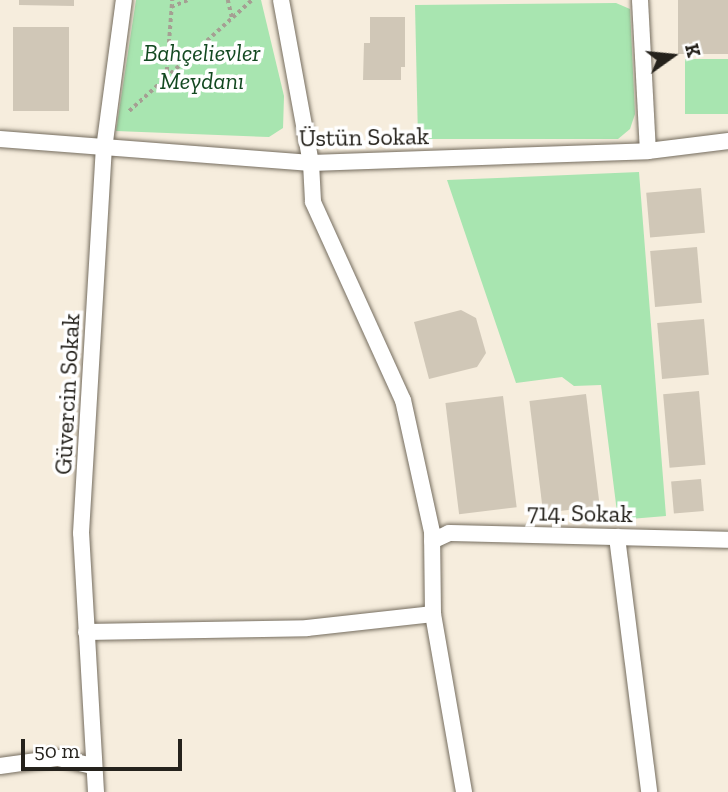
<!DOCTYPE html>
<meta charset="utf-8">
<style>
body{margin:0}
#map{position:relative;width:728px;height:792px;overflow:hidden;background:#f6eddd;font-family:"Zilla Slab",serif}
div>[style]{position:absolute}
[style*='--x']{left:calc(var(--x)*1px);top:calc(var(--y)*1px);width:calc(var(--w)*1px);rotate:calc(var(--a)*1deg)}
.green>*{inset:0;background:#a8e5b0;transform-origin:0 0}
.building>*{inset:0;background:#d0c7b7;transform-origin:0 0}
.path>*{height:3.5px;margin-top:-1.75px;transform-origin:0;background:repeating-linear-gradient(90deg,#a59f93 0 3.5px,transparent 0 7px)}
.roads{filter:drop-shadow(0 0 2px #756d5f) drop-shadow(0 0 2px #756d5f)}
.minor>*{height:16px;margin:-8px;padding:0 8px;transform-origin:8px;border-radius:8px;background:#fff}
span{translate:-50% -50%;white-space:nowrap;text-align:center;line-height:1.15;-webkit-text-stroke:7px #fff;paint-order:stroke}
.park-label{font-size:24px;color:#134921;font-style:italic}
.street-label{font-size:24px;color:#25221c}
.north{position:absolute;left:637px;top:21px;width:70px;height:70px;-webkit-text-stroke:5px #fff;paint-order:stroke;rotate:75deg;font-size:19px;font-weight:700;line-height:28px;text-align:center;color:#25221c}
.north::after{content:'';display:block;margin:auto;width:24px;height:32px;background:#25221c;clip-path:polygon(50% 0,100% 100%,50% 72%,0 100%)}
.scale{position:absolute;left:21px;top:739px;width:161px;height:32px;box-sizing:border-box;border:4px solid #25221c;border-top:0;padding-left:9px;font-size:21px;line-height:24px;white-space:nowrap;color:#25221c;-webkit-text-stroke:5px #fff;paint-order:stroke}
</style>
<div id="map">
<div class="green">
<div style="clip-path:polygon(136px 0,261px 0,284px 96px,283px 128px,269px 137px,116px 131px)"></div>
<div style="clip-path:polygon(616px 3px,630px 9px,635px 114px,630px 129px,618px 139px,418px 139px,415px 5px)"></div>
<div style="left:728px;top:59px;width:55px;height:43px;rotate:90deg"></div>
<div style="clip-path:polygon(639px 172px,666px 516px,618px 520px,601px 385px,574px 386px,562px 377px,516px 383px,447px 180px)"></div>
</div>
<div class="building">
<div style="clip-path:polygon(19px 0,74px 0,74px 6px,19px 5px)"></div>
<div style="left:678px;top:0;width:50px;height:54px"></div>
<div style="clip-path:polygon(370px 17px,405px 17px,405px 67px,401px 67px,401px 80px,363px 80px,364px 43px,370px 43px)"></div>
<div style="left:13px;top:27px;width:56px;height:84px"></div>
<div style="left:701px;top:188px;width:45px;height:55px;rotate:85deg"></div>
<div style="left:697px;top:247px;width:56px;height:47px;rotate:85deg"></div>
<div style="clip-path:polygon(461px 310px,476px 318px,486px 353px,477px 367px,429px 379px,414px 322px)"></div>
<div style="left:704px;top:319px;width:56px;height:47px;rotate:85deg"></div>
<div style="left:699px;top:391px;width:74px;height:36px;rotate:85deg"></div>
<div style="left:586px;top:394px;width:113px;height:57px;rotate:83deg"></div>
<div style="left:503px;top:396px;width:112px;height:58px;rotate:83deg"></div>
<div style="left:701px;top:479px;width:32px;height:30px;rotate:85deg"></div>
</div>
<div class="path">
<div style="--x:228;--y:0;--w:18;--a:77"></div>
<div style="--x:171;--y:7;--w:18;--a:-22"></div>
<div style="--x:166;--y:78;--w:78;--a:-85.6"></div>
<div style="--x:129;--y:111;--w:166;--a:-42.1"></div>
</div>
<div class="roads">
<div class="minor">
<div style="--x:281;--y:0;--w:166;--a:79.6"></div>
<div style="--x:311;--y:163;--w:39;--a:87"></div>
<div style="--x:313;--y:202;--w:217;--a:65.6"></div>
<div style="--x:403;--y:400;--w:135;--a:77.6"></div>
<div style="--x:432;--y:532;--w:82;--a:89.3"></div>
<div style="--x:433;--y:614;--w:181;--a:80.1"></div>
<div style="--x:640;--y:0;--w:151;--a:87"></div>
<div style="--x:0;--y:139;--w:312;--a:4.4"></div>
<div style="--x:311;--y:163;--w:337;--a:-2"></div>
<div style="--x:648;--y:151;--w:81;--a:-7.1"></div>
<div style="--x:617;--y:537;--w:257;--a:82.8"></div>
<div style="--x:432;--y:541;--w:19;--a:-25"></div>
<div style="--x:449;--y:533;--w:279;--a:1.4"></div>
<div style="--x:86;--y:632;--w:221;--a:-1"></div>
<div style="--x:307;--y:628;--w:127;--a:-6.3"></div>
<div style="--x:0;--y:766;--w:59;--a:-7.9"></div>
<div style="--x:58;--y:758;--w:36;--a:13"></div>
<div style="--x:96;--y:792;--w:259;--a:-93.3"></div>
<div style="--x:81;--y:533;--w:385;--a:-86.6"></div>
<div style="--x:104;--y:149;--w:150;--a:-82.4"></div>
</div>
</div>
<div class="park-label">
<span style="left:202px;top:67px">Bahçelievler<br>Meydanı</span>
</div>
<div class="street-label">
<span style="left:364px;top:137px;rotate:-1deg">Üstün Sokak</span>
<span style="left:67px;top:394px;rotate:-87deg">Güvercin Sokak</span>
<span style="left:580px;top:513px;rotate:1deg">714. Sokak</span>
</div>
<div class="north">K</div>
<div class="scale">50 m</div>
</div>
